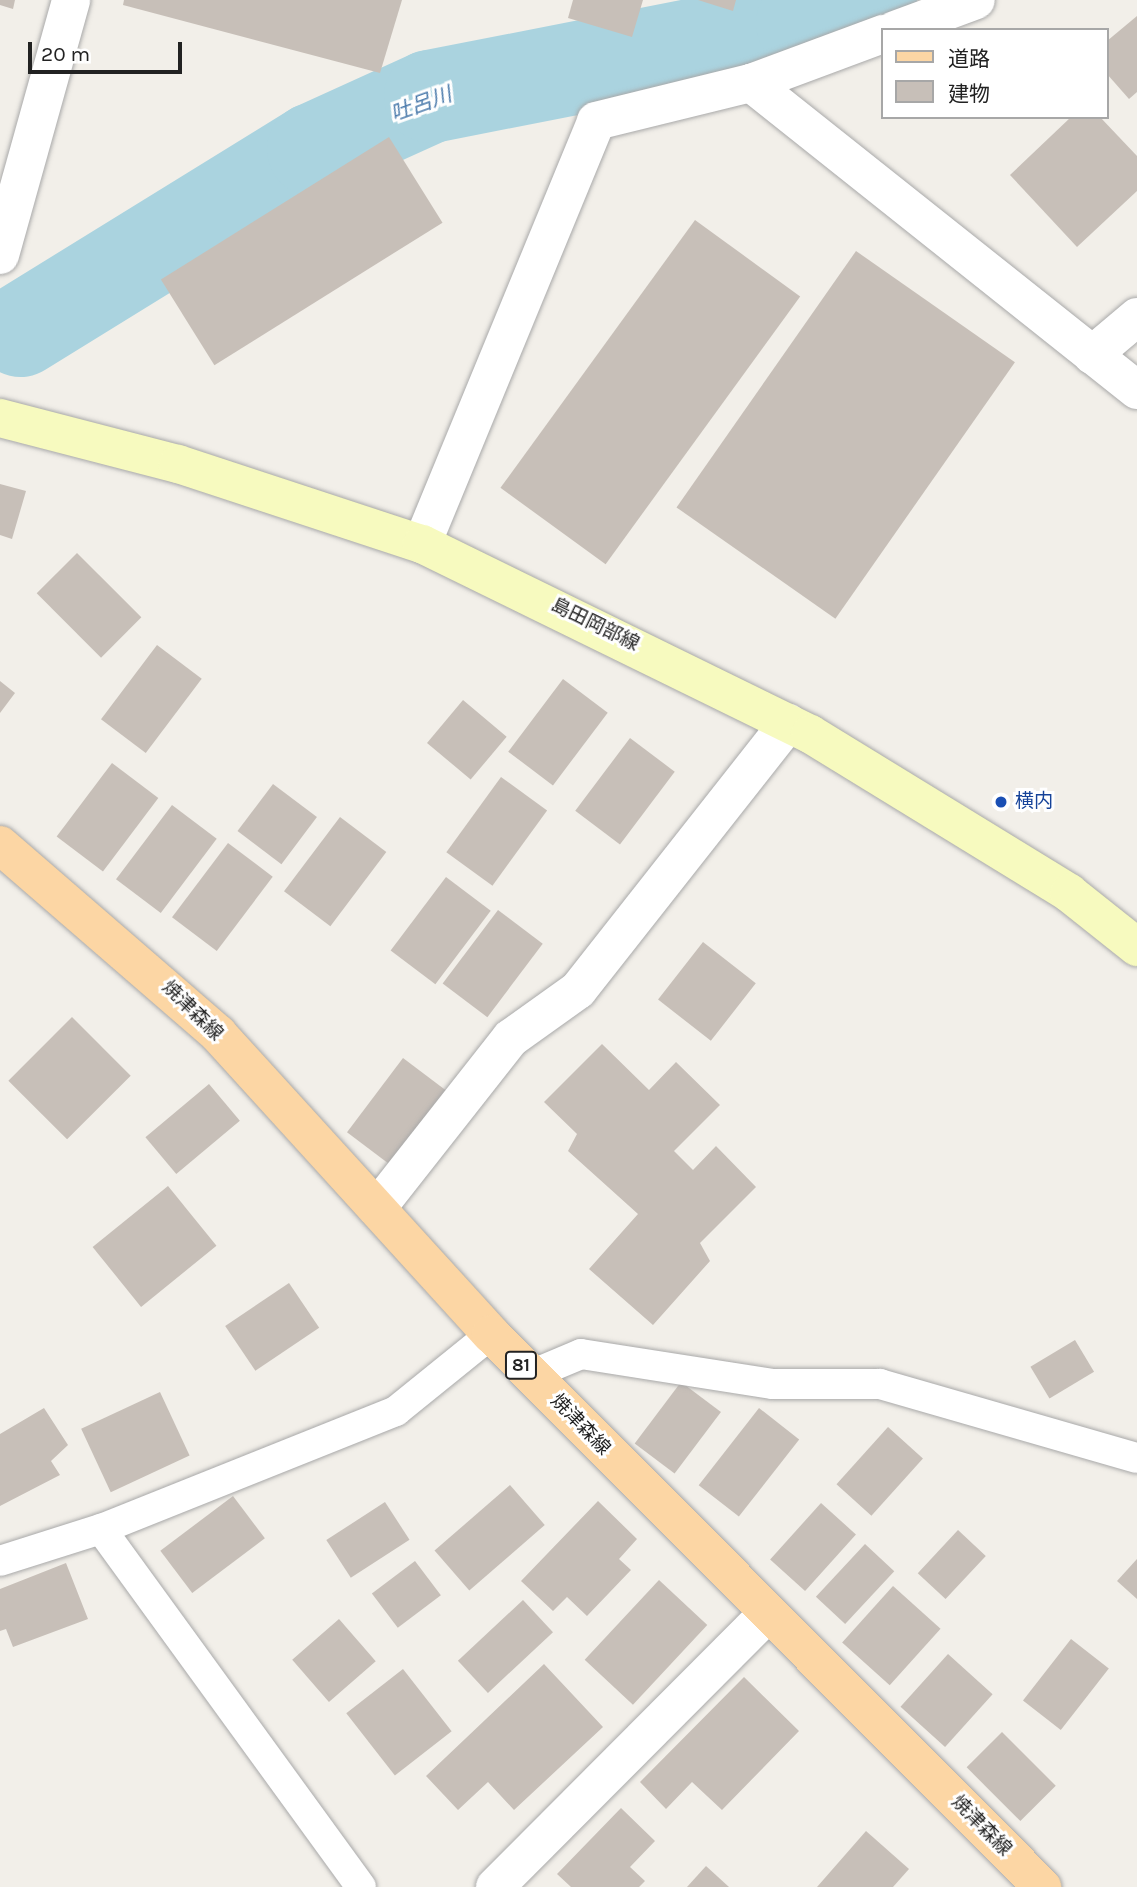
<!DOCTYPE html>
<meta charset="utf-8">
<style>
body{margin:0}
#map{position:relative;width:1137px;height:1887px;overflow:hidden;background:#f2efe9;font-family:Karla,"Noto Sans JP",sans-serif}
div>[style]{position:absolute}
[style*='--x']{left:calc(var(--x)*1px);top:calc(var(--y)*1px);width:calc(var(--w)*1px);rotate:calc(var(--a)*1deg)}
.river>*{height:93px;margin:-46.5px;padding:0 46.5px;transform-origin:46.5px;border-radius:46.5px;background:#aad3df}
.building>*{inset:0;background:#c7bfb8;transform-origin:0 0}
.roads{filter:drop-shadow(0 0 2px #a9a9a9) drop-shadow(0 0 2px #a9a9a9)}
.lane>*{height:30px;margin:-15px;padding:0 15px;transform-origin:15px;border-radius:15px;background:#fff}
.street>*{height:38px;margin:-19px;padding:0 19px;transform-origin:19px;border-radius:19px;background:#fff}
.secondary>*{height:38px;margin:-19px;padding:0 19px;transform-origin:19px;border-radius:19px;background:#f7fabf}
.primary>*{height:38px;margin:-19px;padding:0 19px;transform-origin:19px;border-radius:19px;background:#fcd6a4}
.dots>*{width:19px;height:19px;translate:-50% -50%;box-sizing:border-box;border:4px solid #fff;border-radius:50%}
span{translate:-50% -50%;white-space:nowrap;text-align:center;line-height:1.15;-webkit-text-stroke:6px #fff;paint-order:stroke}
.shield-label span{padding:2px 5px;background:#fff;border:2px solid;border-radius:5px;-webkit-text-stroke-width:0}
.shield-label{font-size:18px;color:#222;font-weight:700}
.street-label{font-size:19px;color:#222}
.transit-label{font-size:19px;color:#164399}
.left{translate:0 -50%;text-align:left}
.water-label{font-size:21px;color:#4a7aab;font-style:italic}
.legend{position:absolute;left:881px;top:28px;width:228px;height:91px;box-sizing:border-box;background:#fff;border:2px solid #a7a7a7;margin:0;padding:9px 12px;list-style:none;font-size:21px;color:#222}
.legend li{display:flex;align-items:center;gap:14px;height:35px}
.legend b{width:35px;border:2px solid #a7a7a7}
.scale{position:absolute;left:28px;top:42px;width:154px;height:32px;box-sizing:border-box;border:4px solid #222;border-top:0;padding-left:9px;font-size:21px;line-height:24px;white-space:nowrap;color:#222;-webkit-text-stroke:5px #fff;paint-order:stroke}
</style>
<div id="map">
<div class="river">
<div style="--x:20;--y:330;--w:344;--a:-31.7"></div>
<div style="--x:313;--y:149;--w:128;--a:-24.4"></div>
<div style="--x:430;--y:96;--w:379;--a:-11.1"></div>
<div style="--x:802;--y:23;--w:72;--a:-18.7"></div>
</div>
<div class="building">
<div style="clip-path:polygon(0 0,15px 0,13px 9px,0 5px)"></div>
<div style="clip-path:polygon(124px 0,402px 0,380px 73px,123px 5px)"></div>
<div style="clip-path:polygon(573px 0,643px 0,632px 37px,568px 18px)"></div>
<div style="clip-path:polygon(698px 0,736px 0,733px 11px)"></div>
<div style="clip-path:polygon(1137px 16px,1137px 92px,1129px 99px,1107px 74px,1107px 41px)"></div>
<div style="clip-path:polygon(1071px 117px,1100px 117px,1137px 156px,1137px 191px,1077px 247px,1010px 175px)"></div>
<div style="left:389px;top:137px;width:101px;height:269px;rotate:58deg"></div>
<div style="left:695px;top:220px;width:130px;height:331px;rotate:36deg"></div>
<div style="left:856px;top:251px;width:194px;height:313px;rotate:35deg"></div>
<div style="clip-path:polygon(0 484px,26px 491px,12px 539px,0 535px)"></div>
<div style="left:77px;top:553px;width:91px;height:57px;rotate:45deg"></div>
<div style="left:157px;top:645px;width:56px;height:93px;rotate:37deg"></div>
<div style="left:563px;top:679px;width:56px;height:91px;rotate:37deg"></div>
<div style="clip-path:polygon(0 681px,15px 693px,0 713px)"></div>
<div style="left:463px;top:700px;width:57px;height:56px;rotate:40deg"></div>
<div style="left:630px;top:738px;width:56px;height:91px;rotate:37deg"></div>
<div style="left:112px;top:763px;width:58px;height:92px;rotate:37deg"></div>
<div style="left:501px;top:777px;width:57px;height:93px;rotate:36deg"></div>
<div style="left:273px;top:784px;width:55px;height:59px;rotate:37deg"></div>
<div style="left:172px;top:805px;width:56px;height:93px;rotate:37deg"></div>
<div style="left:340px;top:817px;width:58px;height:93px;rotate:37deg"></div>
<div style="left:228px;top:843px;width:56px;height:93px;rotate:37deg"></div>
<div style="left:446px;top:877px;width:56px;height:92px;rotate:37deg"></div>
<div style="left:498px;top:910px;width:56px;height:92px;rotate:37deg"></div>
<div style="left:703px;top:942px;width:67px;height:73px;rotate:38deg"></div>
<div style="left:72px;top:1017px;width:83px;height:90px;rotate:45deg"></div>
<div style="clip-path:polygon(602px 1044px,649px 1090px,676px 1062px,720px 1105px,674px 1151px,693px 1170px,716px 1146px,756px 1187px,700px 1243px,710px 1261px,653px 1325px,589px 1269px,638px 1214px,568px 1151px,577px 1134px,544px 1102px)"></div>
<div style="left:403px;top:1058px;width:56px;height:93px;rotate:37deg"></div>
<div style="left:209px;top:1084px;width:48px;height:83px;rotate:50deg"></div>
<div style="left:168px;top:1186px;width:77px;height:97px;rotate:51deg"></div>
<div style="left:289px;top:1283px;width:54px;height:77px;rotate:56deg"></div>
<div style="left:1075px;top:1340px;width:37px;height:52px;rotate:59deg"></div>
<div style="left:681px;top:1382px;width:50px;height:77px;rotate:37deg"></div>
<div style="left:160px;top:1392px;width:70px;height:87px;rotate:65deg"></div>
<div style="clip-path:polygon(44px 1408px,68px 1445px,51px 1461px,60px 1475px,0 1506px,0 1434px)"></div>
<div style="left:759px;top:1408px;width:51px;height:98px;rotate:38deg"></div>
<div style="left:888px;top:1427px;width:47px;height:77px;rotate:42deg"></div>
<div style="left:510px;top:1485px;width:53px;height:100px;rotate:49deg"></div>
<div style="left:233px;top:1496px;width:53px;height:91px;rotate:53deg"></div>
<div style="clip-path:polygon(598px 1501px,637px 1539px,619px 1559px,631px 1570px,587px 1616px,567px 1597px,553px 1611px,521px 1581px)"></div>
<div style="left:385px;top:1502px;width:45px;height:70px;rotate:57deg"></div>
<div style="left:821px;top:1503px;width:47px;height:76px;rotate:42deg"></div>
<div style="left:958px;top:1530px;width:38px;height:59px;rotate:43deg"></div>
<div style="left:865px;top:1544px;width:40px;height:72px;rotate:43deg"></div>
<div style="clip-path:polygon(1137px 1559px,1137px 1599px,1117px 1581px)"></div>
<div style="left:415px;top:1561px;width:43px;height:54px;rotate:53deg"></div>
<div style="clip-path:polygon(66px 1563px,88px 1619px,13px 1647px,6px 1629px,0 1631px,0 1589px)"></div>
<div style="left:659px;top:1580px;width:66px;height:109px;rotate:43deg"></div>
<div style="left:893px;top:1586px;width:64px;height:76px;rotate:42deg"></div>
<div style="left:523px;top:1600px;width:44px;height:89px;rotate:47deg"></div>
<div style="left:339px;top:1619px;width:56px;height:62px;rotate:49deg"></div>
<div style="left:1071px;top:1639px;width:48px;height:78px;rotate:38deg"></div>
<div style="left:948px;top:1654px;width:60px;height:71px;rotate:42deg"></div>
<div style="clip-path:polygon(544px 1664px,603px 1727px,514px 1810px,488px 1782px,458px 1810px,426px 1776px)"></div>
<div style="left:403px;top:1669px;width:79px;height:72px;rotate:52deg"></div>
<div style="clip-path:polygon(744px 1677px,799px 1731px,722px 1810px,692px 1782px,666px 1809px,640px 1782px)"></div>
<div style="left:1002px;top:1732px;width:76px;height:50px;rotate:45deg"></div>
<div style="clip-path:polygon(621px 1808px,655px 1841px,630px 1867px,645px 1881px,639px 1887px,571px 1887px,557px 1874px)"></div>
<div style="clip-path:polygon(866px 1831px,909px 1869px,893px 1887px,817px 1887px)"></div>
<div style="clip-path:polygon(706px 1866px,729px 1887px,687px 1887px)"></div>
</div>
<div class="roads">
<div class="lane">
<div style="--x:531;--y:1375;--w:54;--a:-22.8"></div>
<div style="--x:581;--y:1354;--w:193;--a:8.9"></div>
<div style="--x:772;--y:1384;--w:108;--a:0"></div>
<div style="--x:880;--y:1384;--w:267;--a:16.1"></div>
<div style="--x:101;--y:1529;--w:442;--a:54"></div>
<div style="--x:0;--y:1561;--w:106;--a:-17.6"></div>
<div style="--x:101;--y:1529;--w:318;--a:-21.8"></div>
<div style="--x:396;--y:1411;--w:122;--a:-39"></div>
</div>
<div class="street">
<div style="--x:895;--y:30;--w:86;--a:-20.3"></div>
<div style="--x:751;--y:83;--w:493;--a:38.5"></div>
<div style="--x:0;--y:255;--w:265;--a:-74.4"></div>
<div style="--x:1092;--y:355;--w:59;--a:-40.2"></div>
<div style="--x:422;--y:544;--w:457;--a:-67.6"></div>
<div style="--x:596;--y:121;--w:160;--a:-13.8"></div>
<div style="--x:751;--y:83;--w:141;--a:-20.4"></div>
<div style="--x:377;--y:1208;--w:216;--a:-51.8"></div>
<div style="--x:511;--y:1038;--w:82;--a:-35.6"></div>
<div style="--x:578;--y:990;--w:340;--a:-51.8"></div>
<div style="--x:495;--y:1887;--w:384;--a:-45.1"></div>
</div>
<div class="secondary">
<div style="--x:0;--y:418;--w:184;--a:14.5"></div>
<div style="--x:178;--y:464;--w:257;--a:18.2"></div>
<div style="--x:422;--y:544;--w:432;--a:26.1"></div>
<div style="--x:810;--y:734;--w:304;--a:31.5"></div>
<div style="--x:1069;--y:893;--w:87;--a:38.5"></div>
</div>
<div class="primary">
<div style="--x:0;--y:845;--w:289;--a:40.9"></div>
<div style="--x:218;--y:1034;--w:406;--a:47.7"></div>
<div style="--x:491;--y:1334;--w:781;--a:45.1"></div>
</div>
</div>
<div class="dots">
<div style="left:1001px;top:802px;background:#1a4fb4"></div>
</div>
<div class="shield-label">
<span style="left:521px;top:1365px">81</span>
</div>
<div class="street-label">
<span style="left:595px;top:625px;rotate:26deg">島田岡部線</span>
<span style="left:192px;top:1011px;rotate:44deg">焼津森線</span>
<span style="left:580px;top:1425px;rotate:46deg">焼津森線</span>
<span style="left:981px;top:1826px;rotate:45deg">焼津森線</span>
</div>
<div class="transit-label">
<span class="left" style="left:1015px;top:802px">横内</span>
</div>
<div class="water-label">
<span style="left:421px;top:104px;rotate:-20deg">吐呂川</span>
</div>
<ul class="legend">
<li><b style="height:9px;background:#fcd6a4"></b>道路</li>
<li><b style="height:19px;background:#c7bfb8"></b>建物</li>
</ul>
<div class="scale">20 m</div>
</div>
